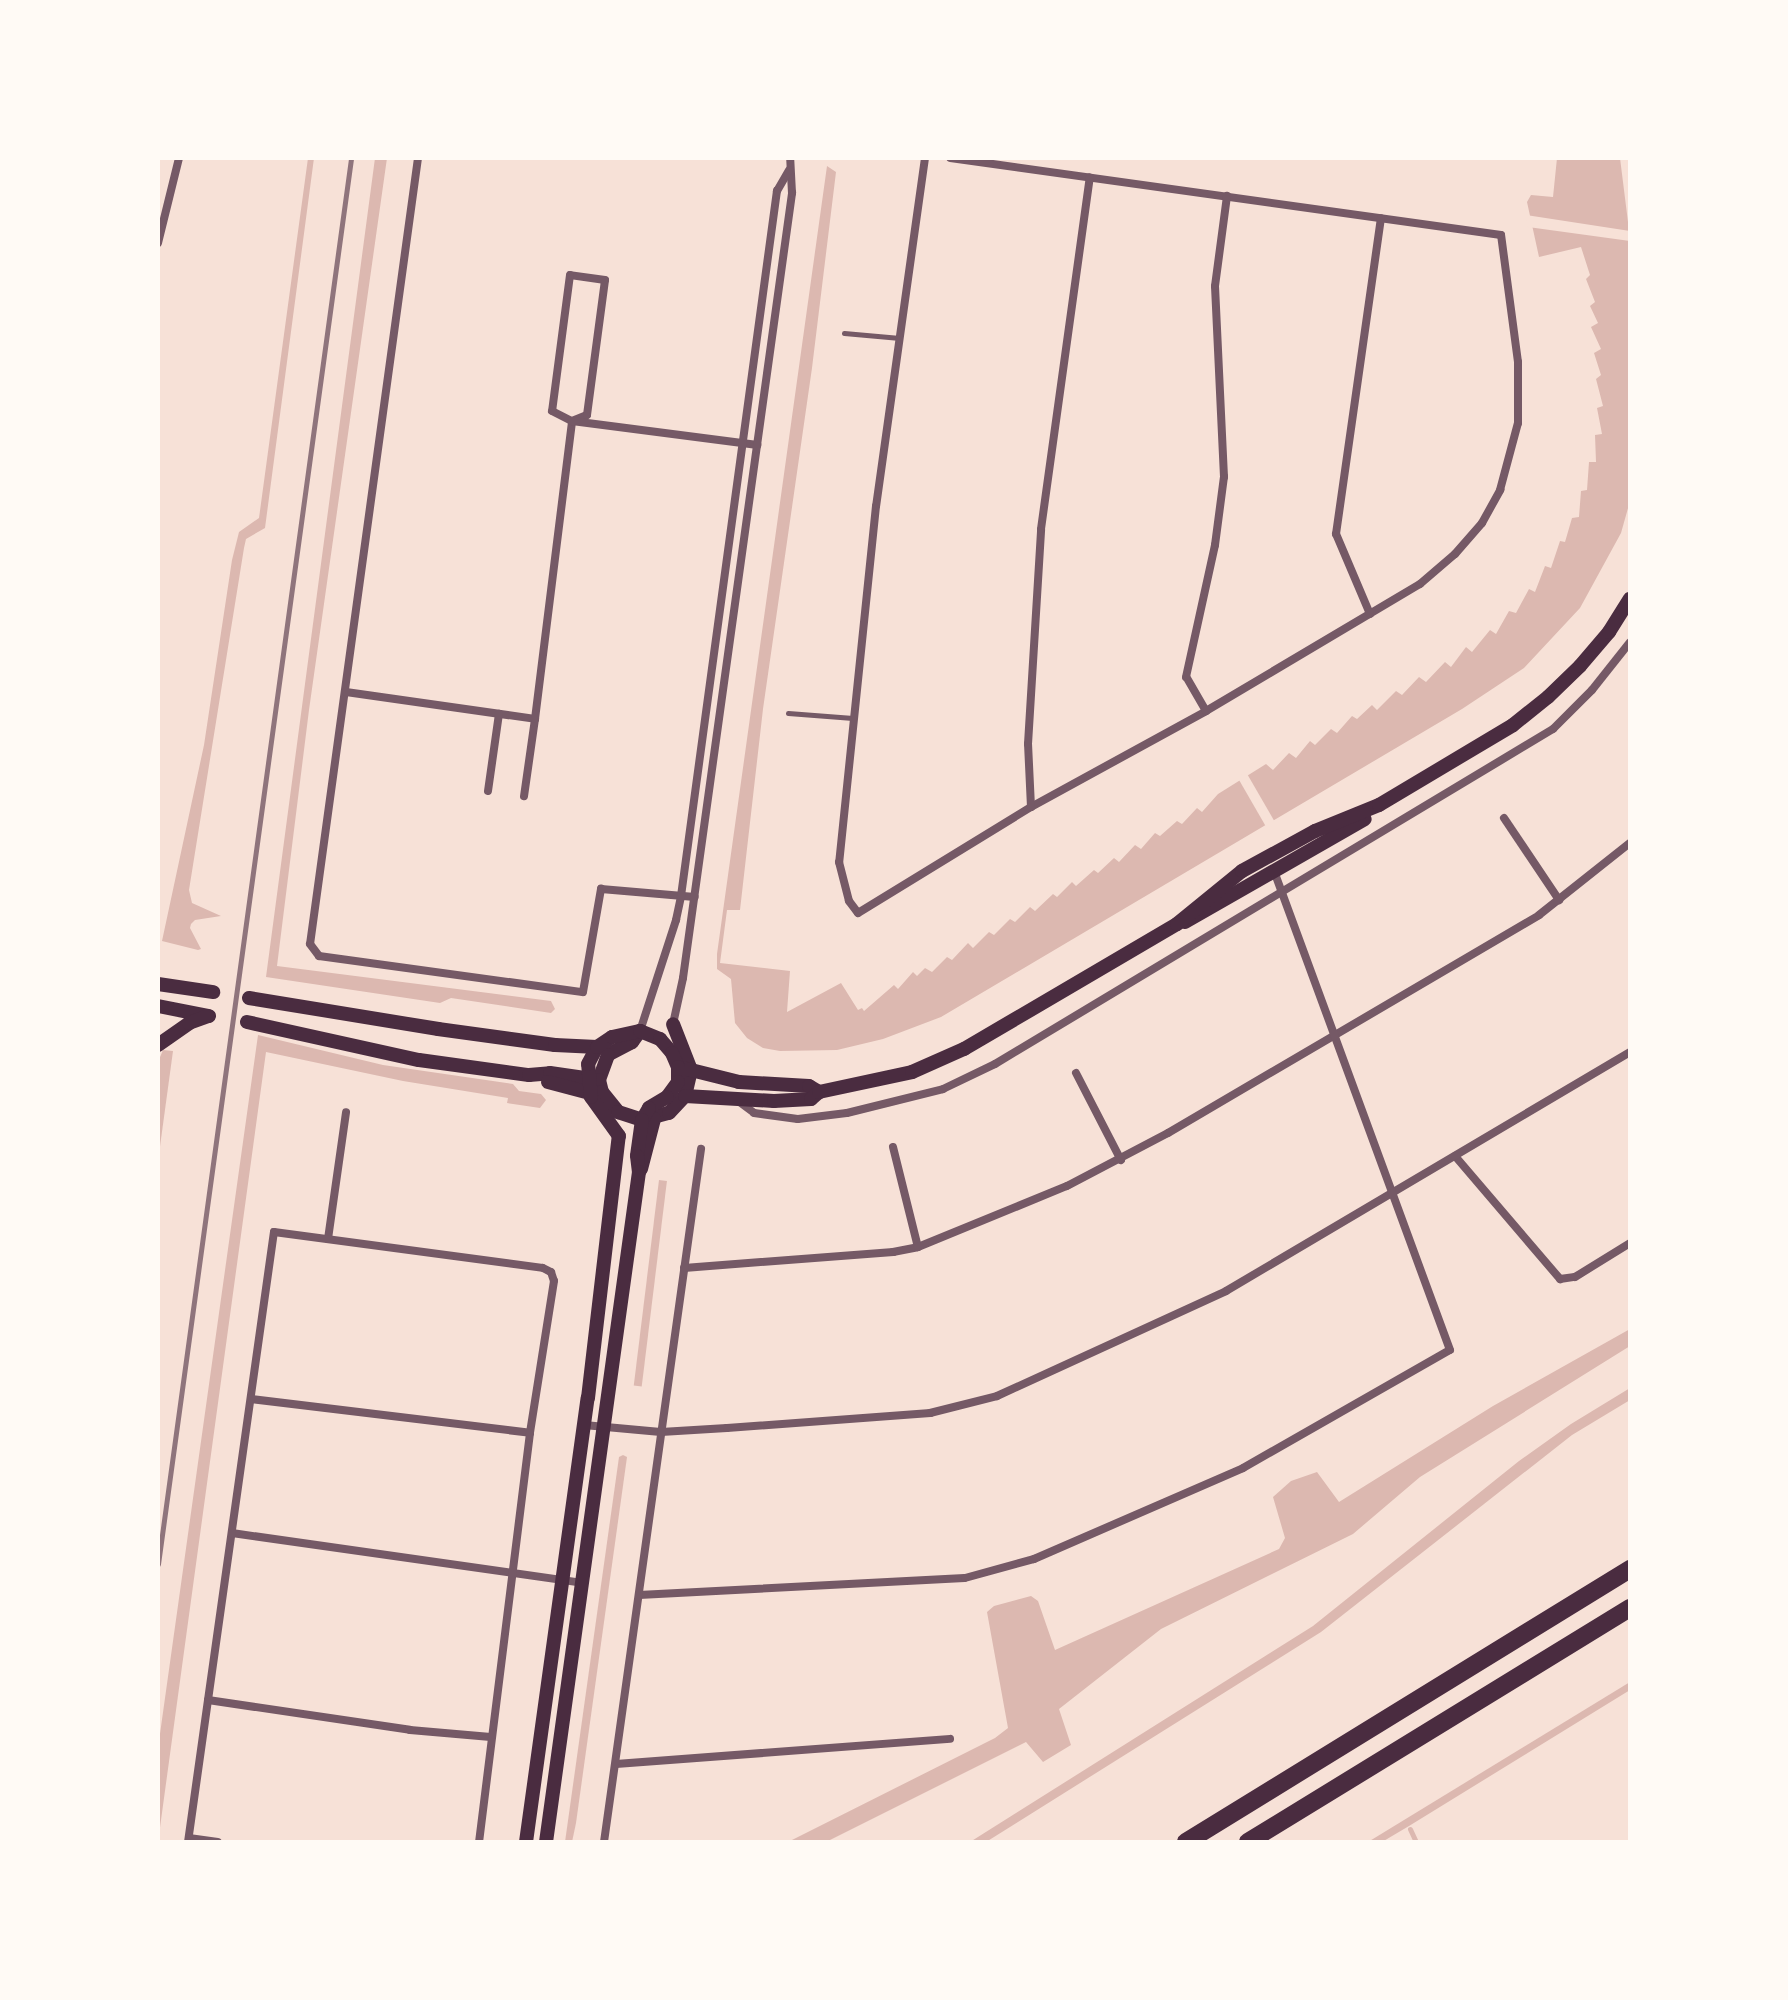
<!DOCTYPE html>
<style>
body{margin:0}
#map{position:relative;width:1788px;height:2000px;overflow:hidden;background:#f7e1d7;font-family:Lato,sans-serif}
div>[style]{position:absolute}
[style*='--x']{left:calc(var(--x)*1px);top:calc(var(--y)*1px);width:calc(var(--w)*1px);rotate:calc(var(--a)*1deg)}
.water>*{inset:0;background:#dcb8b0;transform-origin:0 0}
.pier>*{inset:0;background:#f7e1d7;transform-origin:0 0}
.stream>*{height:5px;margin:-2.5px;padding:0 2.5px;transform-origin:2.5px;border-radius:2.5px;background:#dcb8b0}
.service>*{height:5px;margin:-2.5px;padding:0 2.5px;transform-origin:2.5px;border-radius:2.5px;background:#755966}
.minor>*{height:8px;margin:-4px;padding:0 4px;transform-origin:4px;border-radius:4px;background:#755966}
.secondary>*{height:14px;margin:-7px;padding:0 7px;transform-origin:7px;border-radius:7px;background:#4a2c40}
.motorway>*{height:18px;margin:-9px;padding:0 9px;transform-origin:9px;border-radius:9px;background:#4a2c40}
.rail>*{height:5px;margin:-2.5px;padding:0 2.5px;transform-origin:2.5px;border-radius:2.5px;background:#8f747c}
span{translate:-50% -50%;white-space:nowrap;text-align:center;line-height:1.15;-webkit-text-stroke:6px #fffaf5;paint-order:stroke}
.frame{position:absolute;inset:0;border:160px solid #fffaf5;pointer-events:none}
</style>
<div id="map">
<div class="water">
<div style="clip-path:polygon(308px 158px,314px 158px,265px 528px,246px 539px,244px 548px,189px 890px,192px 903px,221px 916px,195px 920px,191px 924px,190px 928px,201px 949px,198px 950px,162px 941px,204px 745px,232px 560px,239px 532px,259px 518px)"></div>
<div style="clip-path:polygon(375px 158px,387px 158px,309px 710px,277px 966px,551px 1001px,555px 1009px,551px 1013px,451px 998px,440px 1003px,266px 977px)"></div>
<div style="clip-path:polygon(1557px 158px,1620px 158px,1630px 238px,1630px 501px,1621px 533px,1580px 608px,1524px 668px,1462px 709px,941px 1017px,883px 1039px,837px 1050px,780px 1051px,763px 1048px,747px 1038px,735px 1023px,731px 979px,717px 969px,717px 954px,827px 166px,836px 172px,812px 368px,763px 709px,740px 910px,727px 910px,720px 963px,790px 971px,787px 1012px,841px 983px,858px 1010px,862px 1008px,864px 1011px,894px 985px,898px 989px,913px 972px,917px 976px,925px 968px,932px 972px,947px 957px,952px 960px,968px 943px,973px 948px,989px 932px,994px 935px,1010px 919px,1015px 922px,1030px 907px,1035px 911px,1053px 894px,1057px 897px,1072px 882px,1076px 886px,1094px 870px,1098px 873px,1114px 858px,1119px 862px,1135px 845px,1141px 849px,1155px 833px,1160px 836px,1177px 821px,1182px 824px,1197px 808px,1202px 812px,1218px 794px,1266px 764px,1273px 770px,1289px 753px,1296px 758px,1310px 741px,1315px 745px,1331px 729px,1337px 733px,1352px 716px,1357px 719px,1372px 705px,1377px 710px,1396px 691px,1402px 695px,1419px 677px,1426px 682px,1445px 662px,1451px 667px,1466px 647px,1472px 652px,1490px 630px,1496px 634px,1509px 611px,1516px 613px,1529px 589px,1535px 592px,1545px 566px,1551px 568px,1560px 541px,1565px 542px,1572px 518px,1579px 517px,1581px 491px,1587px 490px,1589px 462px,1596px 462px,1595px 435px,1602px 434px,1597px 408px,1603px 406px,1596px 379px,1601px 375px,1594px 353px,1601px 349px,1591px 327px,1598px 323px,1590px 306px,1595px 302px,1586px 279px,1590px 275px,1581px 247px,1539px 257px,1527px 202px,1531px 195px,1553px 197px)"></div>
<div style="clip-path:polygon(258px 1035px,383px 1065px,513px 1084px,519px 1091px,541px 1094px,546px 1100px,540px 1108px,507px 1103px,508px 1098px,403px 1081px,266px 1052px,158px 1842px,158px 1748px)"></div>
<div style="clip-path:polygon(163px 1050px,173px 1051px,158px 1161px,158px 1062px)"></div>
<div style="left:659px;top:1180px;width:8px;height:207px;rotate:7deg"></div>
<div style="clip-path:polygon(1630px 1329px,1630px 1346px,1420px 1477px,1353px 1534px,1161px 1629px,1059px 1709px,1071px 1745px,1043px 1762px,1026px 1742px,826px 1842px,788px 1842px,995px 1738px,1008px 1728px,987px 1612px,994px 1606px,1031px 1596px,1038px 1601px,1055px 1650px,1279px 1549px,1285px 1538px,1273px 1497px,1291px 1481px,1317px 1472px,1339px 1502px,1493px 1406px)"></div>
<div style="clip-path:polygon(1630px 1388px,1630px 1400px,1572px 1435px,1321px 1632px,986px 1842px,970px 1842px,1313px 1626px,1519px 1461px,1571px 1424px)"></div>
<div style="clip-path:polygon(623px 1455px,627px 1457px,576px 1823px,572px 1842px,565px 1842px,619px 1457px)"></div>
<div style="clip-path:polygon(1630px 1682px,1630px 1690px,1409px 1826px,1382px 1842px,1368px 1842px)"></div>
</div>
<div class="pier">
<div style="clip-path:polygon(1526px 215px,1630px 231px,1630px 241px,1528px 227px)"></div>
<div style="left:1246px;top:772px;width:60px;height:10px;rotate:60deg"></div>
</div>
<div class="stream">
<div style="--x:1410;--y:1829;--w:14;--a:65"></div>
</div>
<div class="service">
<div style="--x:844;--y:333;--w:56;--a:5.1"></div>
<div style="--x:788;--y:713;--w:65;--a:4.4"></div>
</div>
<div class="minor">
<div style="--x:418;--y:158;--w:793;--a:97.82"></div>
<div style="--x:310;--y:944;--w:15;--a:53"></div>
<div style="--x:319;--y:956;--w:266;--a:7.8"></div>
<div style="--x:583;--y:992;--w:105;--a:-80.1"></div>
<div style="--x:601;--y:889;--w:94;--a:4.9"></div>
<div style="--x:925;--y:158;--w:351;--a:98"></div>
<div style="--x:876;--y:506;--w:358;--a:95.9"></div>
<div style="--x:839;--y:862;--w:40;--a:75.6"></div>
<div style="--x:849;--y:901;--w:15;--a:53"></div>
<div style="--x:858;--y:913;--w:203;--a:-31.5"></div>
<div style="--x:1031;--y:807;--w:200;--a:-28.7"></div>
<div style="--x:1206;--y:711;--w:249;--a:-30.7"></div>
<div style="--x:1420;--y:584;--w:46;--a:-40.6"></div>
<div style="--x:1455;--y:554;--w:41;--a:-48.9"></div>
<div style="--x:1482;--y:523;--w:38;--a:-61"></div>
<div style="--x:1500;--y:490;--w:69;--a:-75"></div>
<div style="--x:1518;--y:423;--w:61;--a:-90"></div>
<div style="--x:1518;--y:362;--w:128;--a:-97.6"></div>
<div style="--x:1501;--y:235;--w:556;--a:-172.04"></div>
<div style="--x:158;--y:243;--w:88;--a:-76.1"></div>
<div style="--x:1370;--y:614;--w:87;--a:-113"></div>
<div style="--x:1336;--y:534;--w:319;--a:-81.9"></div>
<div style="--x:346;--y:692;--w:191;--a:8.1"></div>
<div style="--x:535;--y:719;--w:78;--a:98.1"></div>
<div style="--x:1206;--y:711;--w:39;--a:-120"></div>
<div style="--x:1186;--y:677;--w:135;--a:-77.6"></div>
<div style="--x:1215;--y:545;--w:69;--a:-82.5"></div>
<div style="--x:1224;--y:477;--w:191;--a:-92.7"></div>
<div style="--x:1215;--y:286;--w:91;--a:-82.4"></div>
<div style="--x:535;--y:719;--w:300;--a:-82.9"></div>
<div style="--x:572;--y:421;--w:16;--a:-22"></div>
<div style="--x:587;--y:415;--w:136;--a:-82.4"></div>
<div style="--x:605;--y:280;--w:35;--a:-172"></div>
<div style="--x:570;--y:275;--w:137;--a:97.5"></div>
<div style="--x:552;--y:411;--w:22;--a:27"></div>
<div style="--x:572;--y:421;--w:187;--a:7.4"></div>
<div style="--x:488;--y:791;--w:78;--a:-81.9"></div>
<div style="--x:1031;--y:807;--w:63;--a:-92.7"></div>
<div style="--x:1028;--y:744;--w:215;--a:-86.5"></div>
<div style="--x:1041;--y:529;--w:355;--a:-82.1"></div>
<div style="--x:1504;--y:818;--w:99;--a:56.1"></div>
<div style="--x:673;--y:1024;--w:47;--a:-77.7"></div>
<div style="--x:683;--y:978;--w:793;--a:-82.09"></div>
<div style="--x:792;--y:193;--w:35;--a:-93"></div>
<div style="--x:640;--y:1031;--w:117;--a:-72"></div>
<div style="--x:676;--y:920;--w:25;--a:-78"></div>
<div style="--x:681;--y:896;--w:712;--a:-82.25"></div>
<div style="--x:777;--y:191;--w:24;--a:-60"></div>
<div style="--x:1076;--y:1073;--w:98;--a:62.7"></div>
<div style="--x:737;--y:1100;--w:21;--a:37"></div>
<div style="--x:754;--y:1113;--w:44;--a:7.8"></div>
<div style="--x:798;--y:1119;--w:49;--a:-7"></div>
<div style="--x:847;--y:1113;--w:99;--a:-14"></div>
<div style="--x:943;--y:1089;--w:58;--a:-25.7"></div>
<div style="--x:995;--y:1064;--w:651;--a:-30.98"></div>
<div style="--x:1553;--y:729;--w:55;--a:-45"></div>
<div style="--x:1592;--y:690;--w:61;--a:-51.6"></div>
<div style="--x:893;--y:1147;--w:103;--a:76"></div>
<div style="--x:1455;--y:1156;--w:162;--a:49.5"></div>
<div style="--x:1560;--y:1279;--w:15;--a:-8"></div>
<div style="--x:1575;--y:1277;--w:65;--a:-31.7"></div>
<div style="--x:328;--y:1239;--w:128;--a:-81.9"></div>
<div style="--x:684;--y:1268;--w:210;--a:-4.4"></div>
<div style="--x:893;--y:1252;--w:25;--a:-11"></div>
<div style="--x:918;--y:1247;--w:161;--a:-22.3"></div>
<div style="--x:1067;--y:1186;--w:114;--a:-27.7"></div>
<div style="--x:1168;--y:1133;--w:430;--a:-30.4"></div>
<div style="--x:1539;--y:915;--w:116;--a:-38.4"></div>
<div style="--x:251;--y:1399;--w:281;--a:6.9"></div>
<div style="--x:584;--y:1425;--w:77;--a:5.2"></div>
<div style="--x:661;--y:1432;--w:66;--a:-3.5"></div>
<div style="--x:727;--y:1428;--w:204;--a:-4.2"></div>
<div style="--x:930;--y:1413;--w:69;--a:-14.2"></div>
<div style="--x:997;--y:1396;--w:252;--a:-24.6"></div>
<div style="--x:1226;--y:1291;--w:469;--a:-30.6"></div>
<div style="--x:232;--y:1533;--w:354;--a:8.1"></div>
<div style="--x:639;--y:1595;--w:326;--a:-3"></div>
<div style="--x:965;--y:1578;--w:72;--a:-15.4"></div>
<div style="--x:1034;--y:1559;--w:228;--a:-23.5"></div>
<div style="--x:1243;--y:1468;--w:238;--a:-29.7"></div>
<div style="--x:1450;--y:1350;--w:510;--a:-110.17"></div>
<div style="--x:208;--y:1700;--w:204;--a:8.4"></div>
<div style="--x:410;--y:1730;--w:81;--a:4.9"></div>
<div style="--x:616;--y:1764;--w:335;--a:-4.3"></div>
<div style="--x:189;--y:1838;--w:29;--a:8"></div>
<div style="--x:188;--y:1842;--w:616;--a:-81.98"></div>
<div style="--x:274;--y:1232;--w:271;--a:7.6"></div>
<div style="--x:543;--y:1268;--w:9;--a:27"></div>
<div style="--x:551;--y:1272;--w:9;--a:72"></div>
<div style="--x:554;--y:1281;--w:154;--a:99"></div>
<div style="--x:530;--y:1433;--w:412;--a:97.1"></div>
<div style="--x:604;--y:1842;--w:700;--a:-82.03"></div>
</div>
<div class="secondary">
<div style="--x:1185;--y:922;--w:207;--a:-29.8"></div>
<div style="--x:158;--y:984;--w:56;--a:8.3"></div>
<div style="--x:249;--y:998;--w:192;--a:9.3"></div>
<div style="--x:438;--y:1029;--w:118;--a:7.8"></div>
<div style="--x:555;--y:1045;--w:42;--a:2.7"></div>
<div style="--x:158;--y:1006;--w:52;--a:11.1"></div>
<div style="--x:247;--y:1022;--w:176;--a:12.5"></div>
<div style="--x:419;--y:1060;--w:111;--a:7.8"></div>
<div style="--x:529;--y:1075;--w:21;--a:-5"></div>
<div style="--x:550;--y:1073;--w:49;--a:8.1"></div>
<div style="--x:640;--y:1031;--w:14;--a:126"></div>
<div style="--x:632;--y:1042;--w:27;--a:152"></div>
<div style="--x:608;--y:1055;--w:27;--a:110"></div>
<div style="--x:599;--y:1080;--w:12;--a:76"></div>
<div style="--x:602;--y:1092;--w:26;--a:51"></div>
<div style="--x:618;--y:1112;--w:25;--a:18"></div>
<div style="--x:642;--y:1120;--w:28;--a:-15"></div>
<div style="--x:669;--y:1113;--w:23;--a:-47"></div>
<div style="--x:685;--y:1096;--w:27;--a:-77"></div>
<div style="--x:691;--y:1070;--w:49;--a:-111.4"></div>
<div style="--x:158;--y:1045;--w:38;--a:-35"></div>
<div style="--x:189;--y:1023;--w:20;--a:-20"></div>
<div style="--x:683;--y:1068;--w:58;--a:14"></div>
<div style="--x:739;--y:1082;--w:70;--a:3.3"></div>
<div style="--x:809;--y:1086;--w:12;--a:31"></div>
<div style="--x:548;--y:1082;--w:43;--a:14.7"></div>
<div style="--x:685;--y:1096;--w:89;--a:3.2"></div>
<div style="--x:774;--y:1101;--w:37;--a:-3"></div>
<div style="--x:811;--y:1099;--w:11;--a:-41"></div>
<div style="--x:819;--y:1092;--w:95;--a:-12.1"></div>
<div style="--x:912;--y:1072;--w:57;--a:-23.9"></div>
<div style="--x:964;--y:1049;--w:247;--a:-30.4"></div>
<div style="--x:1177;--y:924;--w:84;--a:-39.2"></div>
<div style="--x:1242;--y:871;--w:83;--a:-28.7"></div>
<div style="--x:1315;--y:831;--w:69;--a:-22.1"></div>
<div style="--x:1379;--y:805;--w:156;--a:-30.8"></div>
<div style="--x:1513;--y:725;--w:45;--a:-38.7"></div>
<div style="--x:1548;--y:697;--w:45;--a:-44.1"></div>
<div style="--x:1580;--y:666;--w:45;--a:-49.5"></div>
<div style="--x:1609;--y:632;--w:39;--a:-58"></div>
<div style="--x:641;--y:1169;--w:52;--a:-75.4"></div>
<div style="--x:526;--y:1842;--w:448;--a:-82.1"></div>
<div style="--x:588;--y:1398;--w:264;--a:-83.3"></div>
<div style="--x:619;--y:1136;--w:48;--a:-125.7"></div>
<div style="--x:591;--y:1097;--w:33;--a:-95"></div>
<div style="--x:588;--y:1064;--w:19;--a:-62"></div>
<div style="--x:597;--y:1047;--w:18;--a:-34"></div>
<div style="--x:612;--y:1037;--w:29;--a:-12"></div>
<div style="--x:640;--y:1031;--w:22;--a:22"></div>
<div style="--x:660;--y:1039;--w:18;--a:49"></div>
<div style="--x:672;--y:1053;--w:15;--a:67"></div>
<div style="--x:678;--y:1067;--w:15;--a:90"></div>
<div style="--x:678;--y:1082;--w:19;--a:126"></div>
<div style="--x:667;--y:1097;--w:21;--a:149"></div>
<div style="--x:649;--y:1108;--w:14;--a:120"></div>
<div style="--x:642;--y:1120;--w:36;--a:98"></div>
<div style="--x:637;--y:1156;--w:16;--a:83"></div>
<div style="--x:639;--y:1172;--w:676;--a:97.9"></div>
</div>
<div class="motorway">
<div style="--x:1186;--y:1842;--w:521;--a:-31.59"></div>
<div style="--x:1248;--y:1842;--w:448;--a:-31.5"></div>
</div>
<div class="rail">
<div style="--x:158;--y:1564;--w:1419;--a:-82.18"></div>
</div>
<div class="frame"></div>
</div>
